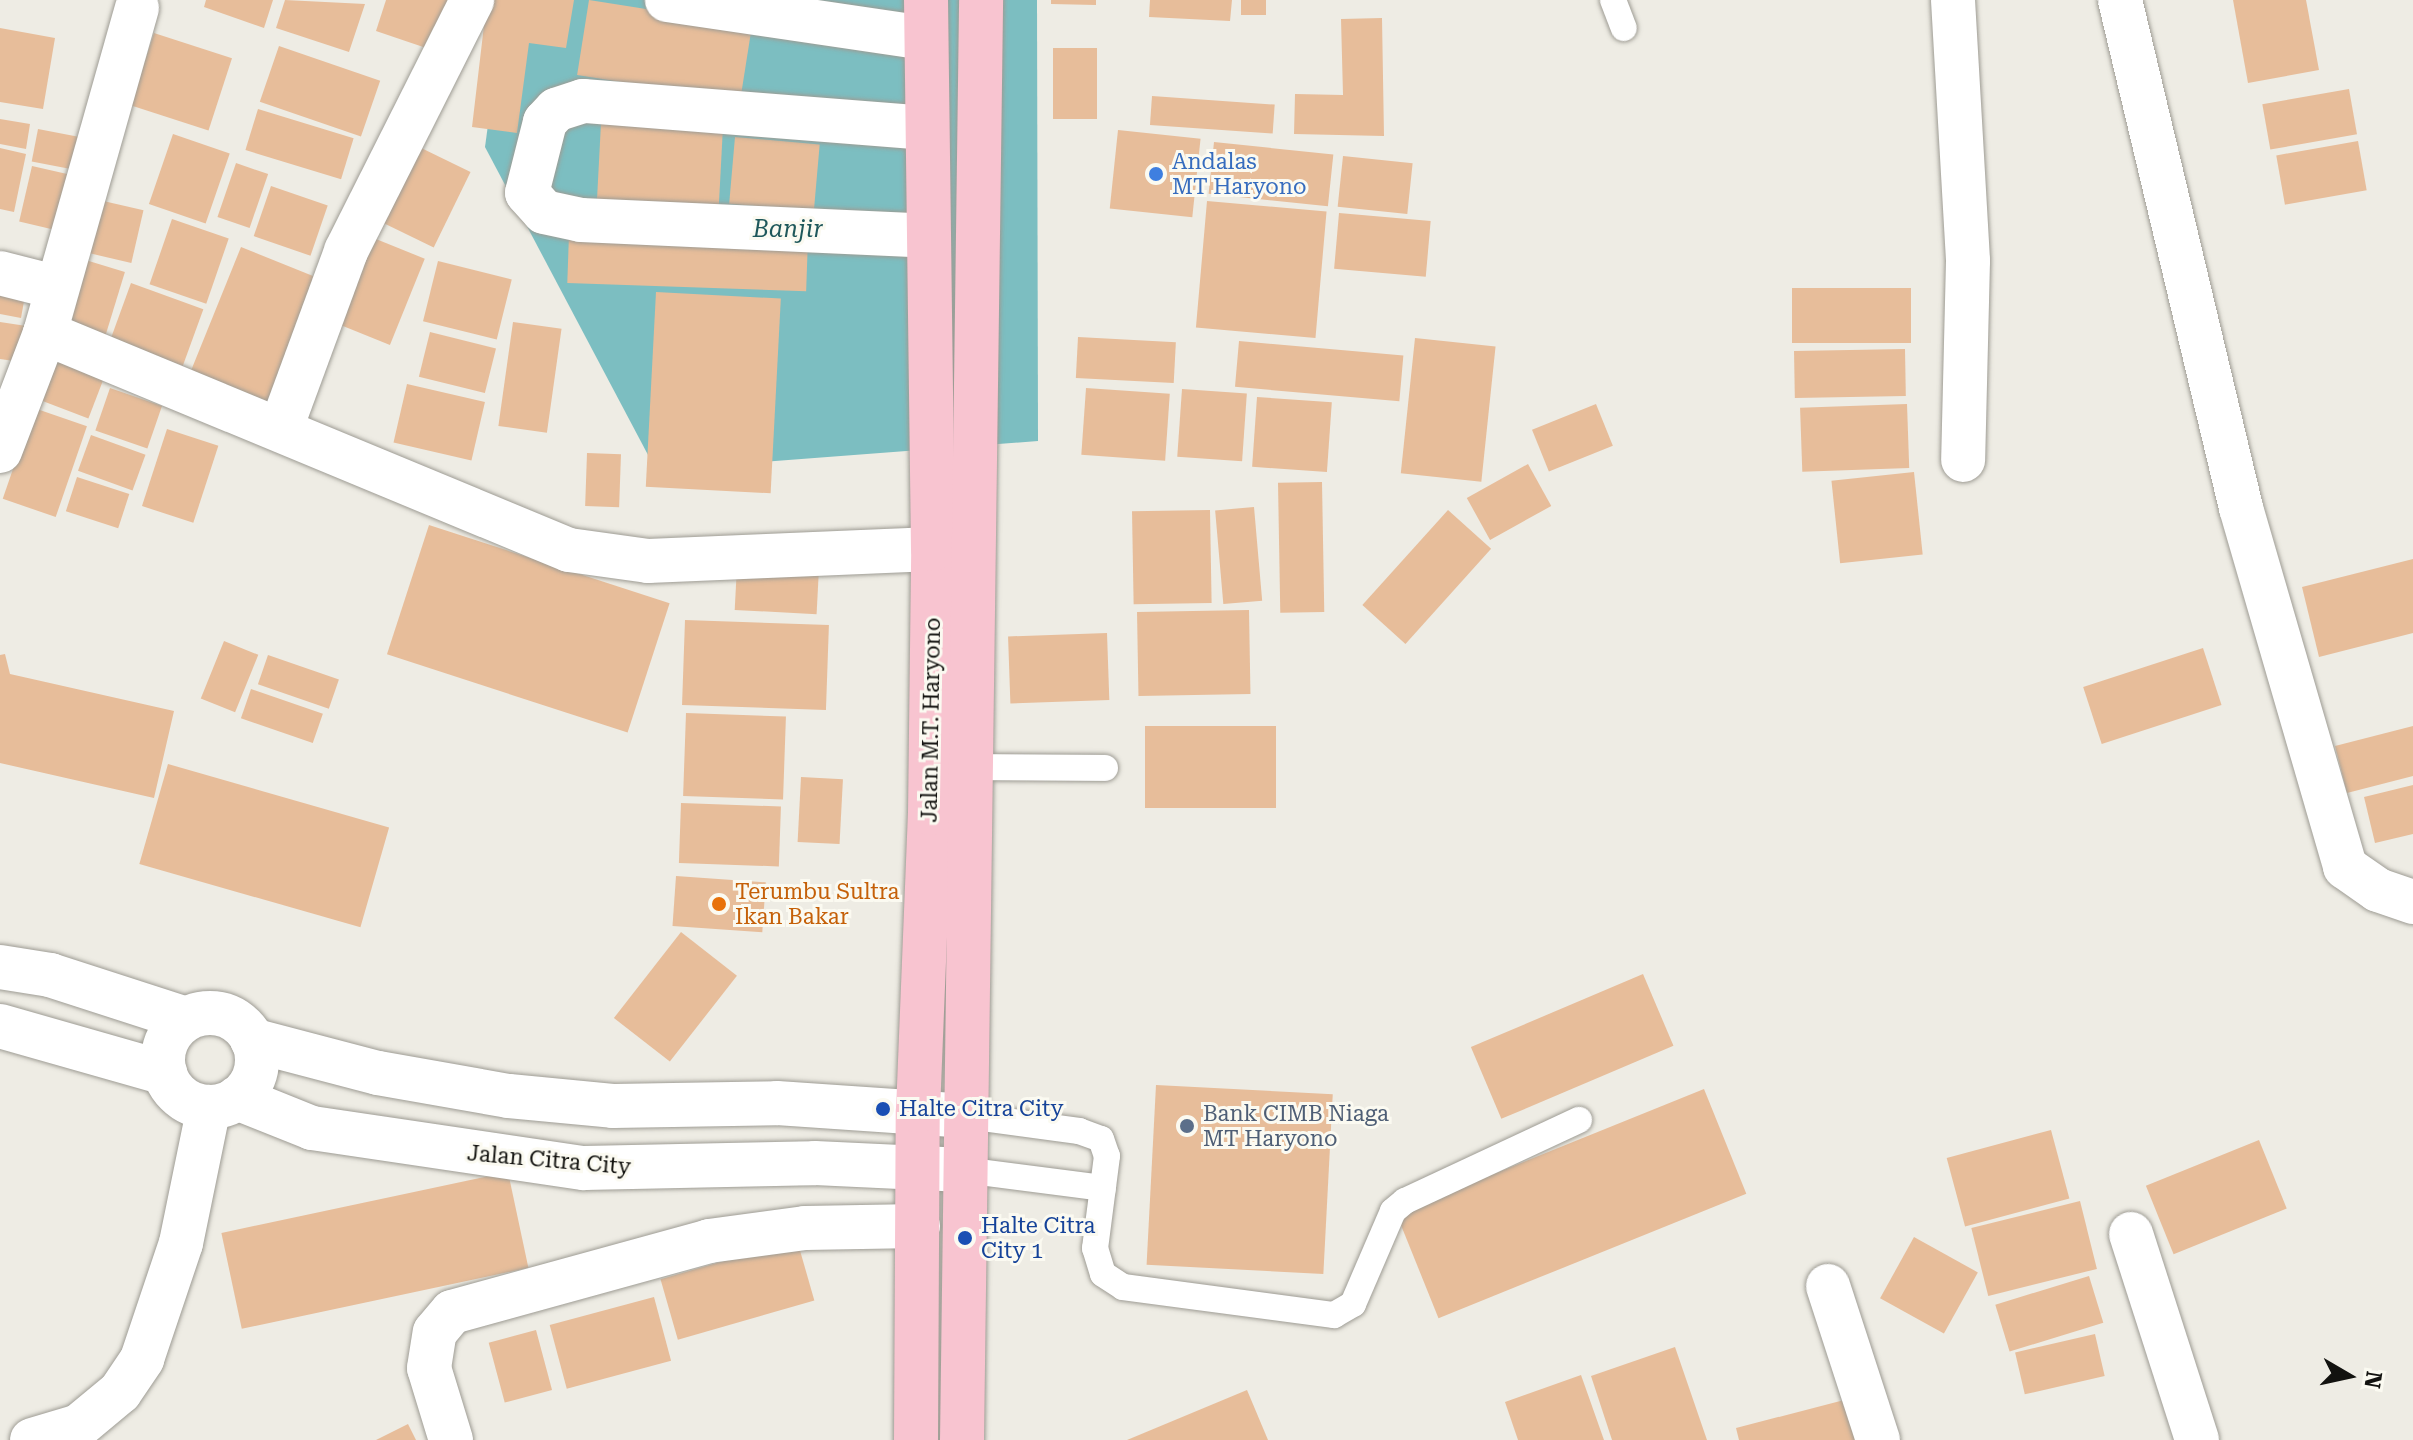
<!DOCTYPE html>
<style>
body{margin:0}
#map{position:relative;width:2413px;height:1440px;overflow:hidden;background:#eeece4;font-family:"Roboto Serif",serif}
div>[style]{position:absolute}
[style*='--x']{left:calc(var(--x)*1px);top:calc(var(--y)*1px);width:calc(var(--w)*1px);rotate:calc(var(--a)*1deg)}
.water>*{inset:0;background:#7cbec1}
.building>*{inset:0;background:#e7bd9a;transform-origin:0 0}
.roads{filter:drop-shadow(0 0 2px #9e9c94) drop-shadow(0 0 2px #9e9c94)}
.lane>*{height:26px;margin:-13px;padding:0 13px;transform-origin:13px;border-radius:13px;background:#fff}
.street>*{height:44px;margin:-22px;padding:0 22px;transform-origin:22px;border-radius:22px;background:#fff}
.street>.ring{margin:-22px;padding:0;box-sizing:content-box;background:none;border:44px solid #fff;border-radius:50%}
.primary>*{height:44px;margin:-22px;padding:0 22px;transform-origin:22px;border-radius:22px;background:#f8c4d0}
.dots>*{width:22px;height:22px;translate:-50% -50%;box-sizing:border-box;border:4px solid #fbfaf1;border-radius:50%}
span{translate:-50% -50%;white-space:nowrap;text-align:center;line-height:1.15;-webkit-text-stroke:6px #fbfaf1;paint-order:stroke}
.shop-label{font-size:22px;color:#366cbe}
.left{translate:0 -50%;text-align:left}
.street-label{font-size:22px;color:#12120f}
.food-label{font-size:22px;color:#c56008}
.transit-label{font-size:22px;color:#164399}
.service-label{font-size:22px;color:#4e5e75}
.water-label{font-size:24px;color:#1f585b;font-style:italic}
.north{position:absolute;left:2309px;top:1336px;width:80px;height:80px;-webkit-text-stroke:6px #fbfaf1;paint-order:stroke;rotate:99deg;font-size:22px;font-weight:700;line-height:32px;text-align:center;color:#12120f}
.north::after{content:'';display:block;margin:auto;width:28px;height:36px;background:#12120f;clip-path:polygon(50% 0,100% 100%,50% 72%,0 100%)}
</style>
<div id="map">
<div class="water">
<div style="clip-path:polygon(505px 0,1037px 0,1038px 441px,656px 470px,485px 147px)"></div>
</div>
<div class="building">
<div style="clip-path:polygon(206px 0,273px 0,264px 28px,204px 7px)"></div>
<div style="clip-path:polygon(285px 0,365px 4px,349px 52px,276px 28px)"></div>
<div style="clip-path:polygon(386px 0,453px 0,435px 51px,376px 31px)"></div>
<div style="clip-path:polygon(487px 0,574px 0,566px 48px,529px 43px,517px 133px,472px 127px)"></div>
<div style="left:589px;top:0;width:165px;height:76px;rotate:9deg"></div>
<div style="clip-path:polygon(1051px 0,1096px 0,1096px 5px,1051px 4px)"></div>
<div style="clip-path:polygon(1150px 0,1232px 0,1230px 21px,1149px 17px)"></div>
<div style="left:1241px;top:0;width:25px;height:15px"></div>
<div style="clip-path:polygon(2233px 0,2306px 0,2319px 70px,2248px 83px)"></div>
<div style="clip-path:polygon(1382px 18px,1384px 136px,1294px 134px,1295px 94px,1343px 95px,1341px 19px)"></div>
<div style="clip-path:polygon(0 28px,55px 38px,43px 109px,0 102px)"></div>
<div style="left:154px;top:33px;width:82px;height:76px;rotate:18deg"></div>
<div style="left:279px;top:46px;width:107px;height:59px;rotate:19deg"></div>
<div style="left:1097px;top:48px;width:71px;height:44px;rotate:90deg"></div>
<div style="left:2349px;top:89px;width:46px;height:88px;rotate:80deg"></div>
<div style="left:1152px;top:96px;width:123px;height:29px;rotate:4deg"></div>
<div style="left:258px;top:109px;width:100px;height:43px;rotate:17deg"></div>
<div style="clip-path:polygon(0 119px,30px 124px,26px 149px,0 144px)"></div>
<div style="left:601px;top:123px;width:122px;height:80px;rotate:3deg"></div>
<div style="left:38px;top:129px;width:41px;height:33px;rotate:11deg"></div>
<div style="left:1118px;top:130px;width:83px;height:79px;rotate:6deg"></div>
<div style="left:173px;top:134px;width:60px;height:74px;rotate:19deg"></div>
<div style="left:735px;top:137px;width:85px;height:67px;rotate:5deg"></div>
<div style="left:2358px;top:141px;width:50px;height:83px;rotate:80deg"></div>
<div style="left:1214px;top:142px;width:120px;height:52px;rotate:6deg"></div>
<div style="left:413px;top:144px;width:64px;height:84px;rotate:26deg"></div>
<div style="clip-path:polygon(0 148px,26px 154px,14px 212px,0 209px)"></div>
<div style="left:1343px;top:156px;width:70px;height:51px;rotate:6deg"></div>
<div style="left:236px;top:163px;width:34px;height:57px;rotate:19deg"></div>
<div style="left:32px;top:166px;width:36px;height:57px;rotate:13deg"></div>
<div style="left:271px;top:186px;width:60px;height:53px;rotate:19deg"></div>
<div style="left:86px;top:197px;width:59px;height:54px;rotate:13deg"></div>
<div style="left:1207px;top:201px;width:120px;height:127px;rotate:5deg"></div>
<div style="left:1339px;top:213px;width:92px;height:56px;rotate:5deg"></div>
<div style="left:172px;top:219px;width:60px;height:69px;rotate:19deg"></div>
<div style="left:569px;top:234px;width:239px;height:49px;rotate:2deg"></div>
<div style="left:371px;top:237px;width:58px;height:93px;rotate:22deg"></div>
<div style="left:241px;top:247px;width:85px;height:136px;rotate:22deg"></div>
<div style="left:79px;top:258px;width:48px;height:69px;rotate:17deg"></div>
<div style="left:438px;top:261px;width:76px;height:62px;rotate:14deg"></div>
<div style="left:131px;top:283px;width:77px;height:60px;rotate:20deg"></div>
<div style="clip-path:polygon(0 285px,26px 290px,21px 318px,0 314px)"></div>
<div style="left:1792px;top:288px;width:119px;height:55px"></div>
<div style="left:656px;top:292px;width:125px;height:195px;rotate:3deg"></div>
<div style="clip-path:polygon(0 322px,33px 327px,28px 363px,0 359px)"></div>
<div style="left:513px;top:322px;width:49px;height:105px;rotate:8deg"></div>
<div style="left:430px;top:332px;width:68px;height:46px;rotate:14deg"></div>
<div style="left:1078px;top:337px;width:98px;height:41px;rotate:3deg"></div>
<div style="left:1415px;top:338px;width:81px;height:136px;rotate:6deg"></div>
<div style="left:1239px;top:341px;width:165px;height:46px;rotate:5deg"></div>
<div style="left:1905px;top:349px;width:47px;height:111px;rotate:89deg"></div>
<div style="left:49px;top:351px;width:61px;height:49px;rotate:21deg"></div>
<div style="left:407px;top:384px;width:80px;height:60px;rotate:13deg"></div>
<div style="left:110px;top:388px;width:55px;height:45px;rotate:19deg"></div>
<div style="left:1086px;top:388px;width:84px;height:67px;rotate:4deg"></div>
<div style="left:1182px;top:389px;width:65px;height:68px;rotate:4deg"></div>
<div style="left:1257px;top:397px;width:75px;height:70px;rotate:4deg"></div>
<div style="left:1596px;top:404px;width:45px;height:69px;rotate:68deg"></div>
<div style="left:1907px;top:404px;width:64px;height:107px;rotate:88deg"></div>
<div style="left:34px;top:408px;width:56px;height:96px;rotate:19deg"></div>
<div style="left:167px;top:429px;width:54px;height:81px;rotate:18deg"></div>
<div style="left:91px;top:435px;width:58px;height:38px;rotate:20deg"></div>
<div style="left:587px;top:453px;width:34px;height:53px;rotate:2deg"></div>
<div style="left:1528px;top:464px;width:48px;height:70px;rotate:61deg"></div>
<div style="left:1914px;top:472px;width:83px;height:83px;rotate:84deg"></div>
<div style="left:77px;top:477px;width:55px;height:36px;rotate:18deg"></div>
<div style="left:1322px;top:482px;width:130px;height:44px;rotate:89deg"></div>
<div style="left:1254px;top:507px;width:94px;height:39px;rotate:85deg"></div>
<div style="left:1210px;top:510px;width:93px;height:78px;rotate:89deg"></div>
<div style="left:1448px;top:510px;width:58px;height:128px;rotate:42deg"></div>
<div style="left:429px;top:525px;width:253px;height:136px;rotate:18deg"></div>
<div style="clip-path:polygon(2413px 559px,2413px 633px,2319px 657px,2302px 587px)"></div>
<div style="left:737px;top:566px;width:82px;height:44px;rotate:3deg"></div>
<div style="left:1249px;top:610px;width:84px;height:112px;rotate:89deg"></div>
<div style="left:685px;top:620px;width:144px;height:85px;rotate:2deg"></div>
<div style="left:1107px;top:633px;width:67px;height:99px;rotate:88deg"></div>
<div style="left:224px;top:641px;width:37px;height:62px;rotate:22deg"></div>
<div style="left:2203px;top:648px;width:60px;height:126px;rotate:72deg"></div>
<div style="clip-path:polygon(5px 654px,10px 674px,174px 711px,154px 798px,0 763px,0 655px)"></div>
<div style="left:268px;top:655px;width:75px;height:31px;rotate:19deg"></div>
<div style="left:251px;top:689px;width:76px;height:31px;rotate:19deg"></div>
<div style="left:686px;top:713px;width:100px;height:83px;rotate:2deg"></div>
<div style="left:1145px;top:726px;width:131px;height:82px"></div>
<div style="clip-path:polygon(2413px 726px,2413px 776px,2347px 793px,2335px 746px)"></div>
<div style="left:168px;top:764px;width:230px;height:104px;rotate:16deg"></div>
<div style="left:801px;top:777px;width:42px;height:65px;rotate:3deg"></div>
<div style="clip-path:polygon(2413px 785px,2413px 834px,2375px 843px,2364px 797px)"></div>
<div style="left:681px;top:803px;width:100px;height:60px;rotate:2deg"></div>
<div style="left:676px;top:876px;width:90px;height:50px;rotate:4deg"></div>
<div style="left:681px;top:932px;width:71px;height:109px;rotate:38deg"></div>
<div style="left:1643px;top:974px;width:78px;height:187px;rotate:67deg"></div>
<div style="left:1156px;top:1085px;width:177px;height:180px;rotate:3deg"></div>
<div style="left:1704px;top:1089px;width:113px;height:332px;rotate:68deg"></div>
<div style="left:2051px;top:1130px;width:71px;height:108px;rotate:75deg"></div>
<div style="left:2259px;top:1140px;width:74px;height:122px;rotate:68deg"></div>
<div style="left:508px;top:1172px;width:98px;height:293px;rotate:78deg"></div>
<div style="left:2080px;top:1201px;width:70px;height:112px;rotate:76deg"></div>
<div style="left:1914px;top:1237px;width:73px;height:70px;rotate:29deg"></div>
<div style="left:797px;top:1240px;width:63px;height:142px;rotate:74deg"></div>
<div style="left:2089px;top:1276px;width:49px;height:98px;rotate:73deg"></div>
<div style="left:654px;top:1297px;width:66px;height:108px;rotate:75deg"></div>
<div style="left:536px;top:1330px;width:62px;height:49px;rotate:75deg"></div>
<div style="left:2095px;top:1334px;width:43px;height:82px;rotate:77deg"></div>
<div style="clip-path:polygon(1675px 1347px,1707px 1440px,1612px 1440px,1591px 1376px)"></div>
<div style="clip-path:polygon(1581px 1375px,1604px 1440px,1518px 1440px,1505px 1402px)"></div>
<div style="clip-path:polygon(1247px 1390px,1268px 1440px,1127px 1440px)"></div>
<div style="clip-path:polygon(1848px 1399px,1858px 1440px,1739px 1440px,1736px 1428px)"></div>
<div style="clip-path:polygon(408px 1424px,416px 1440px,376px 1440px)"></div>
</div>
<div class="roads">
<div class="lane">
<div style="--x:1613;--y:0;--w:30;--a:69"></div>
<div style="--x:975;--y:767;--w:130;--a:0.4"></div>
<div style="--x:968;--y:1116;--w:112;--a:7.7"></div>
<div style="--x:1079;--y:1131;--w:23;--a:20"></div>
<div style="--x:1101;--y:1139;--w:18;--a:71"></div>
<div style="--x:1107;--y:1156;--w:93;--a:97.4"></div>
<div style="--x:1095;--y:1248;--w:27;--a:73"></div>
<div style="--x:1103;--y:1274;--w:24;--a:33"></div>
<div style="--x:1123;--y:1287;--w:213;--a:7.6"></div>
<div style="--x:1334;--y:1315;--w:22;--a:-30"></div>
<div style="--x:1353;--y:1304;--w:101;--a:-66.7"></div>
<div style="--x:1393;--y:1211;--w:16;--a:-40"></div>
<div style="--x:1405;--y:1201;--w:192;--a:-25"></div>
<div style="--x:964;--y:1170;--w:140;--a:7.4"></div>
</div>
<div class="street">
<div style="--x:667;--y:0;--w:261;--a:8.4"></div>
<div style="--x:1953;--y:0;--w:261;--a:86.7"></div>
<div style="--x:1968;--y:261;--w:199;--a:91.4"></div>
<div style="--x:2120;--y:0;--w:522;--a:76.6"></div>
<div style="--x:2241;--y:508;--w:374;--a:73.8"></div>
<div style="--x:2345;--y:867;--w:40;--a:34.9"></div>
<div style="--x:2378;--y:890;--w:37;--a:19"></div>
<div style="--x:927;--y:128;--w:345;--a:-175.5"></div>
<div style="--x:583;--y:101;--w:28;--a:162"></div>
<div style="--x:556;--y:110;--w:16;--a:133"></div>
<div style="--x:545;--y:122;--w:73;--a:104.2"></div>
<div style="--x:527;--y:193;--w:25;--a:48"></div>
<div style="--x:544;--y:212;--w:38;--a:12"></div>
<div style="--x:581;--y:220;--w:348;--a:2.6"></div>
<div style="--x:0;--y:273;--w:57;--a:14.3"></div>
<div style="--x:45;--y:333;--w:567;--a:22.5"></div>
<div style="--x:569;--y:550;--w:80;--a:7.9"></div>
<div style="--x:648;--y:561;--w:285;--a:-2.4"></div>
<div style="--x:281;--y:428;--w:189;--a:-69.8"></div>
<div style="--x:346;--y:251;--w:281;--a:-63.3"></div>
<div style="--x:0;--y:451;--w:126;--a:-69.1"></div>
<div style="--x:45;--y:333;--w:338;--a:-74.2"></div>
<div style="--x:0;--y:967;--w:51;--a:9.1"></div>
<div style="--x:50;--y:975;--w:143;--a:17.9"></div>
<div class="ring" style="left:163px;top:1013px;width:50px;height:50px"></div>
<div style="--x:0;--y:1026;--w:172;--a:15.9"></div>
<div style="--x:252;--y:1040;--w:130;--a:14.7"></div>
<div style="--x:378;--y:1073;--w:133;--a:10"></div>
<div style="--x:509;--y:1096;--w:104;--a:5.5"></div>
<div style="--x:613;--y:1106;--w:164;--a:-1"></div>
<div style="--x:777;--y:1103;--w:191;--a:3.9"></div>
<div style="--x:237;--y:1098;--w:81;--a:21.8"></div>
<div style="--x:312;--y:1128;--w:275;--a:8.4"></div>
<div style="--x:584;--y:1168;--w:231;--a:-1.2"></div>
<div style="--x:815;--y:1163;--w:149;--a:2.7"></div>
<div style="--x:2131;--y:1234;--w:216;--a:72.2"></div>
<div style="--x:1828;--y:1286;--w:162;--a:72"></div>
<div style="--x:32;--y:1440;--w:49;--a:-16.6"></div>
<div style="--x:79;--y:1426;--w:53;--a:-39.7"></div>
<div style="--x:120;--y:1392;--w:40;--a:-56"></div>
<div style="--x:142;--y:1359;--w:122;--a:-71.4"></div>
<div style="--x:181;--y:1243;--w:139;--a:-78.4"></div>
<div style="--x:451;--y:1440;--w:75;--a:-107"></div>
<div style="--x:429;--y:1368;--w:36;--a:-81"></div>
<div style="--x:435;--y:1332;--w:26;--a:-50"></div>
<div style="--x:452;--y:1312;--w:267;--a:-15.4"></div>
<div style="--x:709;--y:1241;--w:97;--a:-7.7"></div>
<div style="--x:805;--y:1228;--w:113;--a:-1"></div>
</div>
<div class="primary">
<div style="--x:916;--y:1440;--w:329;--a:-89.7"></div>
<div style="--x:918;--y:1111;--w:298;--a:-87.7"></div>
<div style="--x:930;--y:813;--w:264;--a:-89.3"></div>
<div style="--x:933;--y:549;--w:549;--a:-90.73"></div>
<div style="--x:962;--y:1440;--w:1440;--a:-89.24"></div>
</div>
</div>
<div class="dots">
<div style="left:1156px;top:174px;background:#3f7fe0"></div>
<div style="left:719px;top:904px;background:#e8710a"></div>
<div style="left:883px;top:1109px;background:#1a4fb4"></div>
<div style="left:1187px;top:1126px;background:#5c6f8a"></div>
<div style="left:965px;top:1238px;background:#1a4fb4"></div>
</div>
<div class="shop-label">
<span class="left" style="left:1172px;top:174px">Andalas<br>MT Haryono</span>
</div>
<div class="street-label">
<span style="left:931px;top:720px;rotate:-89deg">Jalan M.T. Haryono</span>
<span style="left:549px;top:1160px;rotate:5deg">Jalan Citra City</span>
</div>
<div class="food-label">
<span class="left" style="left:735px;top:904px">Terumbu Sultra<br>Ikan Bakar</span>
</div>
<div class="transit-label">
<span class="left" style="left:899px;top:1109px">Halte Citra City</span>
<span class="left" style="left:981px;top:1238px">Halte Citra<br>City 1</span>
</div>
<div class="service-label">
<span class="left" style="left:1203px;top:1126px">Bank CIMB Niaga<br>MT Haryono</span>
</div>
<div class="water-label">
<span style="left:788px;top:230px">Banjir</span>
</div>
<div class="north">N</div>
</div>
